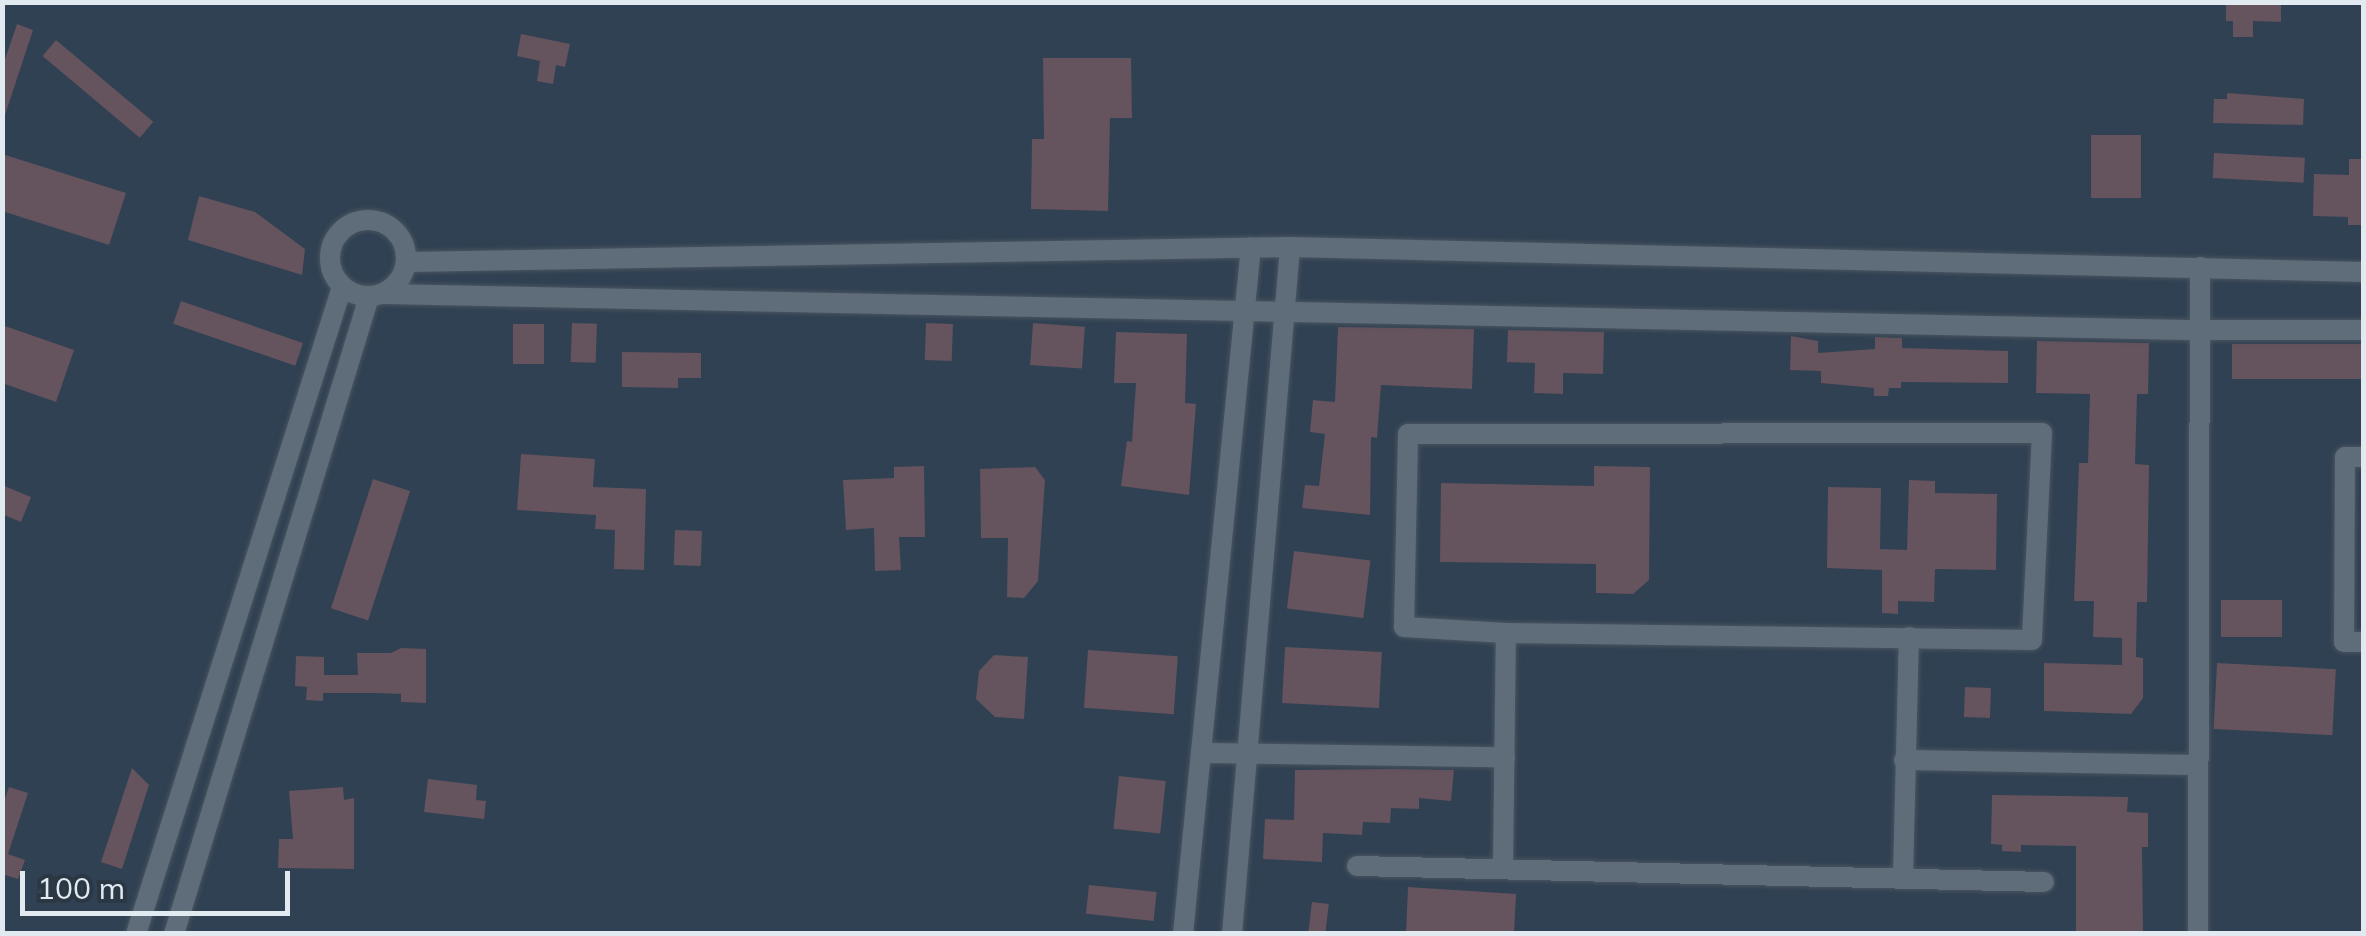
<!DOCTYPE html>
<style>
body{margin:0}
#map{position:relative;width:2366px;height:936px;overflow:hidden;background:#2b3844;font-family:Mulish,sans-serif}
div>[style]{position:absolute}
[style*='--x']{left:calc(var(--x)*1px);top:calc(var(--y)*1px);width:calc(var(--w)*1px);rotate:calc(var(--a)*1deg)}
.built>*{inset:0;background:#304153;transform-origin:0 0}
.building>*{inset:0;background:#65535d;transform-origin:0 0}
.roads{filter:drop-shadow(0 0 2px #49545e) drop-shadow(0 0 2px #49545e)}
.minor>*{height:20px;margin:-10px;padding:0 10px;transform-origin:10px;border-radius:10px;background:#5f6d7b}
.minor>.ring{margin:-10px;padding:0;box-sizing:content-box;background:none;border:20px solid #5f6d7b;border-radius:50%}
span{translate:-50% -50%;white-space:nowrap;text-align:center;line-height:1.15;-webkit-text-stroke:8px #2b3844;paint-order:stroke}
.frame{position:absolute;inset:0;border:5px solid #e1e9f1;pointer-events:none}
.scale{position:absolute;left:20px;top:871px;width:270px;height:45px;box-sizing:border-box;border:5px solid #e1e9f1;border-top:0;padding-left:12px;font-size:30px;line-height:35px;white-space:nowrap;color:#e1e9f1;-webkit-text-stroke:8px #2b3844;paint-order:stroke}
</style>
<div id="map">
<div class="built">
<div style="left:3px;top:3px;width:2360px;height:930px"></div>
</div>
<div class="building">
<div style="clip-path:polygon(2226px 2px,2281px 2px,2281px 22px,2253px 21px,2253px 37px,2233px 37px,2233px 21px,2226px 21px)"></div>
<div style="clip-path:polygon(17px 24px,33px 30px,5px 115px,2px 68px)"></div>
<div style="clip-path:polygon(521px 34px,570px 44px,565px 67px,556px 65px,553px 84px,537px 81px,540px 61px,517px 56px)"></div>
<div style="left:56px;top:40px;width:127px;height:21px;rotate:40deg"></div>
<div style="clip-path:polygon(1043px 58px,1131px 58px,1132px 118px,1110px 118px,1108px 211px,1031px 209px,1032px 139px,1044px 139px)"></div>
<div style="clip-path:polygon(2227px 93px,2304px 99px,2303px 125px,2213px 123px,2214px 99px,2227px 99px)"></div>
<div style="left:2091px;top:135px;width:50px;height:63px"></div>
<div style="left:2214px;top:153px;width:91px;height:25px;rotate:3deg"></div>
<div style="clip-path:polygon(2px 154px,126px 193px,109px 245px,2px 211px)"></div>
<div style="clip-path:polygon(2349px 159px,2364px 159px,2364px 225px,2348px 225px,2348px 217px,2313px 216px,2314px 174px,2349px 175px)"></div>
<div style="clip-path:polygon(199px 196px,255px 212px,305px 249px,302px 275px,188px 240px)"></div>
<div style="left:181px;top:301px;width:129px;height:24px;rotate:19deg"></div>
<div style="left:572px;top:323px;width:25px;height:39px;rotate:2deg"></div>
<div style="left:926px;top:323px;width:27px;height:37px;rotate:2deg"></div>
<div style="left:1033px;top:323px;width:52px;height:42px;rotate:4deg"></div>
<div style="left:513px;top:324px;width:31px;height:40px"></div>
<div style="clip-path:polygon(2px 325px,74px 350px,56px 402px,2px 383px)"></div>
<div style="clip-path:polygon(1338px 327px,1474px 329px,1472px 389px,1381px 385px,1377px 438px,1371px 437px,1370px 515px,1302px 508px,1305px 485px,1319px 486px,1325px 434px,1310px 432px,1313px 400px,1335px 402px)"></div>
<div style="clip-path:polygon(1508px 330px,1604px 332px,1603px 374px,1563px 373px,1563px 394px,1534px 393px,1535px 363px,1507px 362px)"></div>
<div style="clip-path:polygon(1116px 332px,1187px 334px,1185px 403px,1196px 404px,1189px 495px,1121px 486px,1127px 441px,1132px 442px,1136px 383px,1114px 383px)"></div>
<div style="clip-path:polygon(1791px 336px,1818px 341px,1818px 353px,1875px 349px,1875px 337px,1902px 338px,1902px 348px,2008px 351px,2008px 383px,1901px 382px,1901px 388px,1889px 388px,1888px 396px,1874px 396px,1874px 388px,1821px 383px,1821px 371px,1790px 370px)"></div>
<div style="clip-path:polygon(2037px 341px,2149px 343px,2148px 394px,2137px 394px,2135px 464px,2149px 465px,2147px 602px,2137px 602px,2136px 657px,2143px 658px,2143px 698px,2131px 714px,2044px 711px,2044px 663px,2122px 665px,2122px 638px,2093px 637px,2094px 601px,2074px 601px,2079px 463px,2088px 463px,2090px 394px,2036px 393px)"></div>
<div style="left:2232px;top:344px;width:132px;height:35px"></div>
<div style="clip-path:polygon(622px 352px,701px 353px,701px 378px,678px 378px,678px 388px,622px 387px)"></div>
<div style="clip-path:polygon(521px 454px,595px 459px,593px 487px,646px 489px,644px 570px,614px 569px,615px 530px,595px 529px,596px 515px,517px 510px)"></div>
<div style="clip-path:polygon(924px 466px,925px 537px,899px 537px,901px 570px,875px 571px,874px 528px,846px 530px,843px 480px,894px 478px,894px 467px)"></div>
<div style="clip-path:polygon(1594px 466px,1650px 467px,1649px 580px,1633px 594px,1596px 593px,1596px 564px,1440px 562px,1441px 483px,1594px 486px)"></div>
<div style="clip-path:polygon(1035px 467px,1045px 480px,1038px 581px,1024px 598px,1007px 597px,1008px 538px,981px 538px,980px 469px)"></div>
<div style="left:373px;top:479px;width:39px;height:136px;rotate:18deg"></div>
<div style="clip-path:polygon(1909px 480px,1935px 481px,1935px 493px,1997px 494px,1996px 570px,1935px 569px,1934px 602px,1898px 601px,1898px 614px,1882px 613px,1882px 570px,1827px 568px,1828px 487px,1881px 488px,1880px 549px,1907px 550px)"></div>
<div style="clip-path:polygon(2px 485px,31px 497px,21px 522px,2px 514px)"></div>
<div style="left:675px;top:530px;width:27px;height:35px;rotate:2deg"></div>
<div style="left:1294px;top:551px;width:77px;height:58px;rotate:7deg"></div>
<div style="left:2282px;top:600px;width:37px;height:61px;rotate:90deg"></div>
<div style="left:1285px;top:647px;width:97px;height:56px;rotate:3deg"></div>
<div style="clip-path:polygon(401px 648px,426px 649px,426px 703px,401px 702px,401px 694px,377px 693px,323px 693px,323px 701px,306px 700px,307px 687px,295px 686px,296px 656px,324px 657px,324px 675px,358px 675px,357px 653px,391px 653px)"></div>
<div style="left:1088px;top:650px;width:90px;height:58px;rotate:4deg"></div>
<div style="clip-path:polygon(994px 655px,1028px 657px,1024px 719px,995px 717px,976px 699px,979px 671px)"></div>
<div style="left:2217px;top:663px;width:119px;height:66px;rotate:3deg"></div>
<div style="left:1965px;top:687px;width:26px;height:30px;rotate:2deg"></div>
<div style="clip-path:polygon(132px 768px,149px 785px,122px 869px,101px 862px)"></div>
<div style="clip-path:polygon(1391px 769px,1454px 770px,1451px 801px,1419px 798px,1419px 809px,1391px 808px,1390px 823px,1363px 822px,1362px 835px,1323px 833px,1322px 862px,1263px 859px,1265px 819px,1294px 820px,1295px 770px)"></div>
<div style="left:1119px;top:776px;width:47px;height:53px;rotate:6deg"></div>
<div style="clip-path:polygon(428px 779px,477px 785px,476px 800px,486px 801px,484px 819px,424px 812px)"></div>
<div style="clip-path:polygon(9px 787px,28px 793px,8px 854px,25px 860px,18px 879px,2px 874px,2px 807px)"></div>
<div style="clip-path:polygon(343px 787px,344px 800px,354px 798px,354px 869px,278px 868px,279px 839px,293px 839px,289px 791px)"></div>
<div style="clip-path:polygon(1992px 795px,2128px 797px,2127px 812px,2148px 813px,2148px 847px,2142px 847px,2143px 934px,2076px 934px,2076px 846px,2021px 845px,2021px 852px,2002px 851px,2002px 845px,1991px 844px)"></div>
<div style="left:1089px;top:885px;width:68px;height:29px;rotate:6deg"></div>
<div style="clip-path:polygon(1408px 887px,1516px 894px,1514px 934px,1406px 934px)"></div>
<div style="left:1312px;top:902px;width:17px;height:32px;rotate:7deg"></div>
</div>
<div class="roads">
<div class="minor">
<div class="ring" style="left:330px;top:220px;width:56px;height:56px"></div>
<div style="--x:407;--y:262;--w:883;--a:-0.97"></div>
<div style="--x:1290;--y:247;--w:1074;--a:1.33"></div>
<div style="--x:384;--y:294;--w:1816;--a:1.14"></div>
<div style="--x:2200;--y:330;--w:164;--a:0"></div>
<div style="--x:2042;--y:433;--w:207;--a:92.8"></div>
<div style="--x:2032;--y:640;--w:526;--a:-179.24"></div>
<div style="--x:1506;--y:633;--w:102;--a:-176.6"></div>
<div style="--x:1404;--y:627;--w:193;--a:-88.8"></div>
<div style="--x:1408;--y:434;--w:634;--a:-0.09"></div>
<div style="--x:2364;--y:457;--w:19;--a:180"></div>
<div style="--x:2345;--y:457;--w:185;--a:90.3"></div>
<div style="--x:2344;--y:642;--w:20;--a:0"></div>
<div style="--x:1201;--y:753;--w:304;--a:0.8"></div>
<div style="--x:1904;--y:760;--w:294;--a:1"></div>
<div style="--x:1357;--y:866;--w:687;--a:1.33"></div>
<div style="--x:1503;--y:869;--w:236;--a:-89.3"></div>
<div style="--x:1903;--y:878;--w:241;--a:-88.6"></div>
<div style="--x:136;--y:934;--w:679;--a:-72.34"></div>
<div style="--x:174;--y:934;--w:666;--a:-72.98"></div>
<div style="--x:1183;--y:934;--w:690;--a:-84.35"></div>
<div style="--x:1232;--y:934;--w:689;--a:-85.17"></div>
<div style="--x:2198;--y:934;--w:667;--a:-89.83"></div>
</div>
</div>
<div class="frame"></div>
<div class="scale">100 m</div>
</div>
